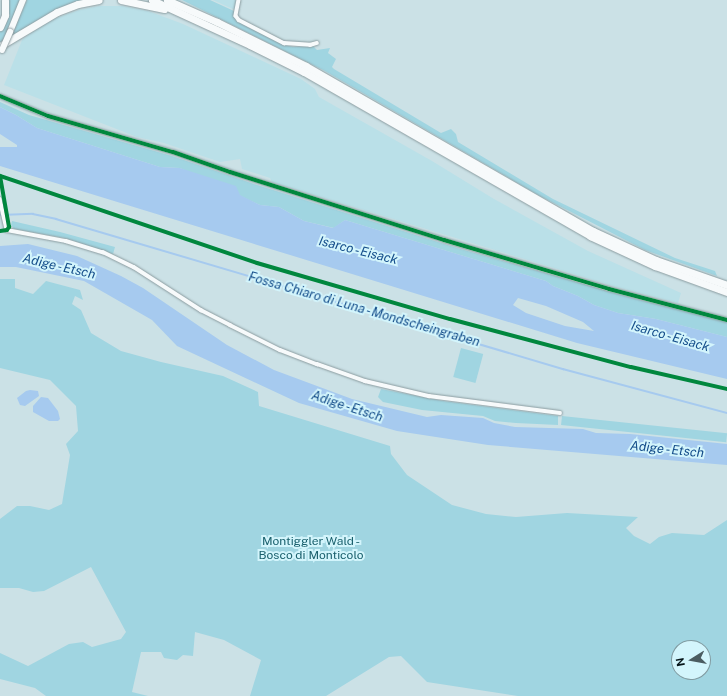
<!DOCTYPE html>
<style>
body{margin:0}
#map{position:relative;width:727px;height:696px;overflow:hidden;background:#cbe1e6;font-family:"Public Sans",sans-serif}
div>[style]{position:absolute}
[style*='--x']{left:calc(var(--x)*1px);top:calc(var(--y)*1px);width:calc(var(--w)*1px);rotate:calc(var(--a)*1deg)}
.built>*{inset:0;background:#bae0e8}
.green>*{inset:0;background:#a0d5e1;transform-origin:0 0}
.water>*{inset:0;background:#a6caef}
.stream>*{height:1.5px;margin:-0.75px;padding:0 0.75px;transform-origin:0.75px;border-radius:0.75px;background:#a6caef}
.roads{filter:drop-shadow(0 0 1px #8b9ca0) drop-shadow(0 0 1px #8b9ca0)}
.street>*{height:3.5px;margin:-1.75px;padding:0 1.75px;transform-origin:1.75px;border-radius:1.75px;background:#f7fafb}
.primary>*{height:6px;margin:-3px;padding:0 3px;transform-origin:3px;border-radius:3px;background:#f7fafb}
.highway>*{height:7px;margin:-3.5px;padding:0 3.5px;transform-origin:3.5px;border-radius:3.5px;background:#f7fafb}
.bridges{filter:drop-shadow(0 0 1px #8b9ca0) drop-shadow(0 0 1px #8b9ca0)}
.primary-bridge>*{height:6px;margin:-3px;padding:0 3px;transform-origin:3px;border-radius:3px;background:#f7fafb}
.cycleway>*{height:4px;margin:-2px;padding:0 2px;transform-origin:2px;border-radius:2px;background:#00873e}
span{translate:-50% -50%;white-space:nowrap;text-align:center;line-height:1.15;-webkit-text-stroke:4px #d3f5fc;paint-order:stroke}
.park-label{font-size:12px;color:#1a606d}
.water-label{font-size:13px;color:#144d8a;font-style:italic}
.north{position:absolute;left:671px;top:640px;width:40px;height:40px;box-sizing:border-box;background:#d3f5fc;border:1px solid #819ba1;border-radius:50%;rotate:259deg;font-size:11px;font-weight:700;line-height:16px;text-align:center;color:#061519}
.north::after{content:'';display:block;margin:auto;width:14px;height:18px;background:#4b5c61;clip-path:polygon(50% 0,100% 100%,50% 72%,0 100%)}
</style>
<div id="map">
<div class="built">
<div style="clip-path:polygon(213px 0,236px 0,235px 10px)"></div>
<div style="clip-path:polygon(99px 6px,122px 6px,148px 11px,183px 24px,301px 79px,315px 89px,319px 97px,432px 161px,494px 199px,588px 251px,681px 293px,678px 303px,613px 286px,272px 182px,270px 178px,242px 169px,240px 159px,220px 162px,164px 143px,137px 137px,4px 85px,22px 40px,45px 22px,79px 10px)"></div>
</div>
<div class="green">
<div style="clip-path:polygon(6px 0,20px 0,4px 38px,13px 32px,27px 0,84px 0,0 44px,0 31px,5px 21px)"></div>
<div style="clip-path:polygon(182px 0,210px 0,234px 11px,234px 16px,238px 21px,285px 45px,293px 47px,313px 46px,317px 50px,330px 48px,328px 53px,336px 59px,332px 67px,334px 69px,441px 133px,451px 129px,456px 134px,458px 142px,553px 199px,675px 258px,715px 271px,717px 276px,645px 250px,540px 196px,325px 71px)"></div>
<div style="clip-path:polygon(0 102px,29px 115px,172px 156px,254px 184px,457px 248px,635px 299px,727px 321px,727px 337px,656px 319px,618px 313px,594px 305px,578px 296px,553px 286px,546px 281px,345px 220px,334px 228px,304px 221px,279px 207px,260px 205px,180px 168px,160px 167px,37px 128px,16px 115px,0 107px)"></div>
<div style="clip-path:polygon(12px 221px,60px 232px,115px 247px,113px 254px,65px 238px,14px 229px,11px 225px)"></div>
<div style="clip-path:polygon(evenodd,0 279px,15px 279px,15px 288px,33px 294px,46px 281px,80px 290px,83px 300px,75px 296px,72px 304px,81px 310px,91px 333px,121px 351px,161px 362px,223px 376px,258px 392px,259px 406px,390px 446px,391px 454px,407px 475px,452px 505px,486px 514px,516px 517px,567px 513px,638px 517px,626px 528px,634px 536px,650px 544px,659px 537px,672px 533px,704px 535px,727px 520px,727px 696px,518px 696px,427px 682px,401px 656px,389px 657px,326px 696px,250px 696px,261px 660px,224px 640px,195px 632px,193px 656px,183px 655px,177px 660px,164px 658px,161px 652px,141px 652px,132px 692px,148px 696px,46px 696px,35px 688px,0 679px,0 653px,28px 666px,69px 644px,83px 642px,92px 647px,121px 639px,126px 632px,91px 567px,44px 591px,33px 592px,19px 588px,0 588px,0 519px,17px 506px,30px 506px,49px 510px,62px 504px,70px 455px,66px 444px,78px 431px,76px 406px,50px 380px,0 368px,0 279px,679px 648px,703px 648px,703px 672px,679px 672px,679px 648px)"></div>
<div style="left:461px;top:348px;width:23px;height:30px;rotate:15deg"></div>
<div style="clip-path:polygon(381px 389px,443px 401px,558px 416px,558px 425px,516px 423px,495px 421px,483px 416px,422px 410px,383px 402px,378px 397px)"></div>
<div style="left:562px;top:416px;width:166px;height:9px;rotate:6deg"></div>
</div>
<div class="water">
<div style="clip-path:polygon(evenodd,0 107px,16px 115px,37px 128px,160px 167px,180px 168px,236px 186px,240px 195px,260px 205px,279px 207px,304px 221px,333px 228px,345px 220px,546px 281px,553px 286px,578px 296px,594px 305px,618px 313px,656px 319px,727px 337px,727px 379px,577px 343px,0 166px,0 147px,17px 147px,17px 145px,0 134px,0 107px,518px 298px,546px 306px,583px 322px,594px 331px,565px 326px,526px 313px,513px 305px,518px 298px)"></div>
<div style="clip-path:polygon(28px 244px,77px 256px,121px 276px,143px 288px,227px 345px,274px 370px,352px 399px,427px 417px,441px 415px,483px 418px,494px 423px,515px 427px,583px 429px,596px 433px,630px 434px,727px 444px,727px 465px,488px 445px,397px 431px,299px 403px,177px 346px,152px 320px,84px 281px,16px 267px,0 267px,0 246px)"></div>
<div style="clip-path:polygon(30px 390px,38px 391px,39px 396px,25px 406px,20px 405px,17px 398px,26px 391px)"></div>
<div style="clip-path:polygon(41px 397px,48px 398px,58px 411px,60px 419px,58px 421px,49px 421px,33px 412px,33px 406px)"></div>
</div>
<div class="stream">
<div style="--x:0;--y:215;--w:33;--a:-2"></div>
<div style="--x:33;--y:214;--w:24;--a:12"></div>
<div style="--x:56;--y:219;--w:529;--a:16.48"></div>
<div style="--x:563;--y:369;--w:170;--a:15"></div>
</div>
<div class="roads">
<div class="street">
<div style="--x:239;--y:0;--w:16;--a:101"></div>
<div style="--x:236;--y:16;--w:5;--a:53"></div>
<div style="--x:239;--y:20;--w:51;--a:27.1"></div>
<div style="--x:284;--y:43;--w:26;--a:4"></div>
<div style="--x:310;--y:45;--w:7;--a:-16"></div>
<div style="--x:0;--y:96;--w:52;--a:22.6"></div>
<div style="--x:48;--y:116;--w:130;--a:16.1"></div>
<div style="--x:173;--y:152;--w:60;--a:19.3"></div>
<div style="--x:230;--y:172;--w:225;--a:17.6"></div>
<div style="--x:444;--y:240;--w:172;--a:16.5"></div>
<div style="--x:609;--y:289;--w:122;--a:14.7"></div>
<div style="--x:0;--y:199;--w:32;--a:77"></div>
<div style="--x:7;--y:230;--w:60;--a:10.6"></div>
<div style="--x:66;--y:241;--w:39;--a:17"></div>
<div style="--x:103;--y:252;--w:34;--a:26"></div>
<div style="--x:134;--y:267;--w:80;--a:32.7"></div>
<div style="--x:201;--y:310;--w:33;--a:27"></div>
<div style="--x:230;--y:325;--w:56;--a:26.6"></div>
<div style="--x:280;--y:350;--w:40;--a:21"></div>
<div style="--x:317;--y:364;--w:51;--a:19.5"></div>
<div style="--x:365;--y:381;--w:66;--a:13.2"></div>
<div style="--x:429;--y:396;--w:132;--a:7.4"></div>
</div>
<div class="primary">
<div style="--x:10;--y:32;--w:35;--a:-68"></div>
</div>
<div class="highway">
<div style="--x:121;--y:0;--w:44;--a:11.8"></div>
<div style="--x:152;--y:0;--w:108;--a:24.7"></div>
<div style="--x:250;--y:45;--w:60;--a:26.6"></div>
<div style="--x:304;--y:72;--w:330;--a:29.8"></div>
<div style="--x:590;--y:236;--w:72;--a:24.8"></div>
<div style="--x:655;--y:266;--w:77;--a:19.9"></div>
<div style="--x:167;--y:0;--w:55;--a:23.7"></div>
<div style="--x:217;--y:22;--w:99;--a:26.3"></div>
<div style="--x:306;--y:66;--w:331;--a:29.9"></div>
<div style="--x:593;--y:231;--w:69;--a:24.7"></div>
<div style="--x:656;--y:260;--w:75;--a:19.4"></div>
<div style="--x:0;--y:27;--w:13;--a:-67"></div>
<div style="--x:5;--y:15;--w:15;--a:-90"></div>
<div style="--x:0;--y:46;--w:66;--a:-30.8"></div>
<div style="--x:57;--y:12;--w:22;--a:-21"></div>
<div style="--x:78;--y:4;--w:21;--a:-11"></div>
</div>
</div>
<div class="bridges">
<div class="primary-bridge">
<div style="--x:2;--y:50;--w:20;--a:-66"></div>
</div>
</div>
<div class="cycleway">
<div style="--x:0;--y:96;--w:52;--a:22.6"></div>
<div style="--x:48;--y:116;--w:130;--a:16.1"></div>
<div style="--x:173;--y:152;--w:60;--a:19.3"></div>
<div style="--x:230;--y:172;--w:225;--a:17.6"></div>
<div style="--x:444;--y:240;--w:172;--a:16.5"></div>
<div style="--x:609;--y:289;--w:122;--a:14.7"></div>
<div style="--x:0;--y:176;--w:271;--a:18.7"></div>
<div style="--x:257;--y:263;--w:201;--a:16.2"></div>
<div style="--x:450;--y:319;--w:187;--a:14.9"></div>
<div style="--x:631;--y:367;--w:98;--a:12.9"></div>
<div style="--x:0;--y:231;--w:7;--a:-8"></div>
<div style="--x:7;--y:230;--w:4;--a:-56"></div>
<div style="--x:9;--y:227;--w:52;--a:-100"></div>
</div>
<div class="park-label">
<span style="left:311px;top:549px">Montiggler Wald -<br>Bosco di Monticolo</span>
</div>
<div class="water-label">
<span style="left:358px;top:251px;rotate:14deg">Isarco - Eisack</span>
<span style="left:59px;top:267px;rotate:13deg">Adige - Etsch</span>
<span style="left:364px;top:310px;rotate:16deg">Fossa Chiaro di Luna - Mondscheingraben</span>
<span style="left:670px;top:337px;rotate:16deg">Isarco - Eisack</span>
<span style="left:347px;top:407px;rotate:18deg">Adige - Etsch</span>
<span style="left:667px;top:450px;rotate:6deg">Adige - Etsch</span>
</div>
<div class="north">N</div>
</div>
